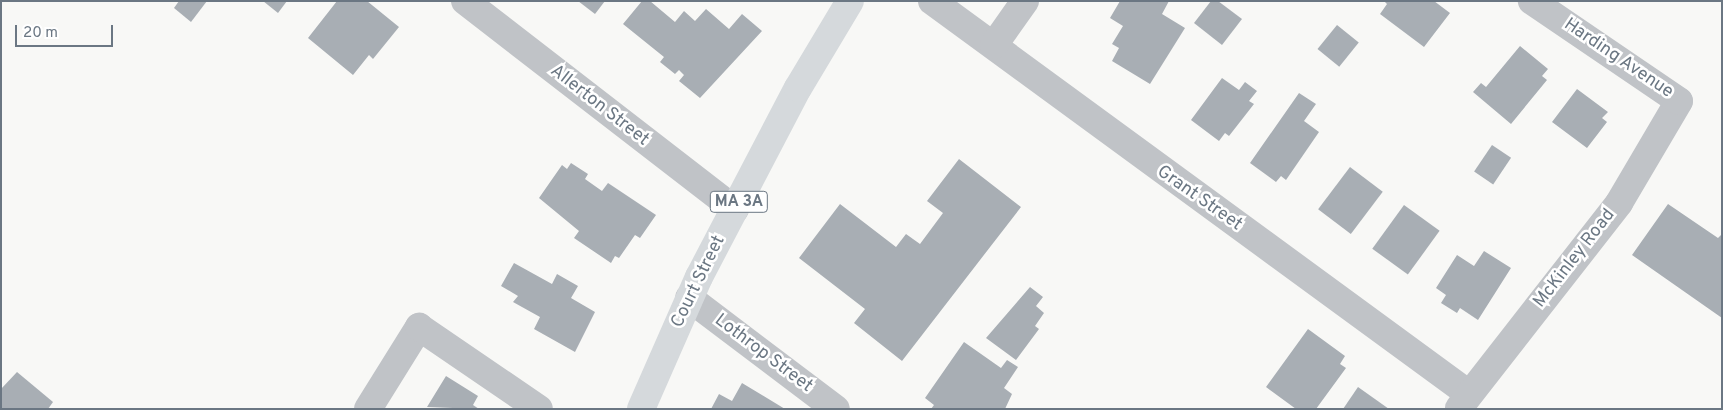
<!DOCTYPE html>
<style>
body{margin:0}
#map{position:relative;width:1723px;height:410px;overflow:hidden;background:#f8f8f6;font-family:Overpass,sans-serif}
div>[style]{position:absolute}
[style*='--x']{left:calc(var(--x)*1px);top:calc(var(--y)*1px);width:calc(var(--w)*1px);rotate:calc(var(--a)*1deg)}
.building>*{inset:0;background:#a8aeb4;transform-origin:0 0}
.minor>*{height:28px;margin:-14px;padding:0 14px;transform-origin:14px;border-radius:14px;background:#c0c3c7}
.major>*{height:28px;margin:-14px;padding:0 14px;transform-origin:14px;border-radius:14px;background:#d5d9dc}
span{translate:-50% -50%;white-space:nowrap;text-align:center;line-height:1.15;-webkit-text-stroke:5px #fff;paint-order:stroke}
.shield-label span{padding:1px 4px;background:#fff;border:1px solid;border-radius:4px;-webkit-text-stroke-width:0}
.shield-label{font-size:16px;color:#6b7783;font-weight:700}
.street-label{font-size:18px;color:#6b7783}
.frame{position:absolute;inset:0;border:2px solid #6b7783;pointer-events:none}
.scale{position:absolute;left:15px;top:25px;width:98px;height:22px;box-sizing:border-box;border:2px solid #6b7783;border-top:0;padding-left:6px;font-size:15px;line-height:18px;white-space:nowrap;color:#6b7783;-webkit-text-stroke:4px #fff;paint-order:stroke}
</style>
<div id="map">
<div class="building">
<div style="clip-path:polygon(179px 1px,207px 1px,191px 22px,174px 8px)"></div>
<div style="clip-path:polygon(263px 1px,287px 1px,278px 13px)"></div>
<div style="clip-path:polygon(337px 1px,367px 1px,399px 27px,373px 59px,369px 55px,353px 75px,308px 38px)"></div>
<div style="clip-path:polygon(578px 1px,605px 1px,595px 14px)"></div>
<div style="clip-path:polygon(642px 1px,650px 1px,675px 22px,684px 11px,695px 21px,706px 9px,729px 29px,742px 14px,762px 31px,700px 98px,679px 81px,684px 75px,679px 70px,675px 74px,660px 62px,664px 57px,623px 24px)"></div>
<div style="clip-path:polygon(1120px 1px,1169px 1px,1162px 14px,1185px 28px,1150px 84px,1112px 61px,1119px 48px,1112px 44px,1123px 26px,1110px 18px)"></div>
<div style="clip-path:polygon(1211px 1px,1218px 1px,1242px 19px,1222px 45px,1194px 23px)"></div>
<div style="clip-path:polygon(1384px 1px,1434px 1px,1450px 13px,1424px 47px,1380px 14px,1387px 4px)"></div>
<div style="left:1337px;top:25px;width:28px;height:31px;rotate:39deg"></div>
<div style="clip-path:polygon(1520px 46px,1548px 69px,1542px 76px,1547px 80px,1511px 124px,1473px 92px,1481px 83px,1486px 87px)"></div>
<div style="clip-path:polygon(1222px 78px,1239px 90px,1245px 82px,1257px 91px,1249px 101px,1254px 104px,1229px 136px,1225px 133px,1219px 141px,1191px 120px)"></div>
<div style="clip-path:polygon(1577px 89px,1608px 112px,1602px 118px,1607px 122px,1587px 148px,1552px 122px)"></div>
<div style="clip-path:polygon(1299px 93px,1316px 104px,1304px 121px,1319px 132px,1286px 180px,1281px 176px,1276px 182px,1250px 163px)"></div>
<div style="left:1492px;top:145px;width:23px;height:32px;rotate:34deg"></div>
<div style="clip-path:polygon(959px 159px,1021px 207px,902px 361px,854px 323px,865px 309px,799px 258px,840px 204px,896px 247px,906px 234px,920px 244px,943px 213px,927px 201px)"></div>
<div style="clip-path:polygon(571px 163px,588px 174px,585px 179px,602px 191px,608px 183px,656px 215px,640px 238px,635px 235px,619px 258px,615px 256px,611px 263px,574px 238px,579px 231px,539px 198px,562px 165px,567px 169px)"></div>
<div style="left:1350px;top:167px;width:41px;height:53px;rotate:37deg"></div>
<div style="clip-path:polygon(1668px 204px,1718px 238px,1722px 234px,1722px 318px,1632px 255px)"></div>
<div style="left:1404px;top:205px;width:44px;height:54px;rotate:36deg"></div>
<div style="clip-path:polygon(1484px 251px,1511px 268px,1478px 320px,1460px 308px,1457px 313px,1441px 303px,1446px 295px,1436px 288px,1457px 255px,1474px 266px)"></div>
<div style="clip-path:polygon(514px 263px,552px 284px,557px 274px,578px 286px,571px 298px,595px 312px,575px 352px,534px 329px,540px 317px,513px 302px,518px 296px,501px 286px)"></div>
<div style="clip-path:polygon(1030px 287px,1043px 297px,1036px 306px,1044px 313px,1035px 326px,1039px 329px,1016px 360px,986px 338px)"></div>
<div style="clip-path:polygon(1308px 329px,1345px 356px,1340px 364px,1346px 368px,1316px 409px,1296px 409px,1266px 387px)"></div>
<div style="clip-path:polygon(964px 342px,1001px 368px,1007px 360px,1018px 367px,1004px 388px,1012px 394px,1005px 409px,931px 409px,934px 405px,925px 398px)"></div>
<div style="clip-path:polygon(17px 372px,53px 402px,48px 409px,1px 409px,1px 389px)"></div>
<div style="clip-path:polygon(446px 376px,478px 396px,473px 405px,479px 409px,427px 407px)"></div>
<div style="clip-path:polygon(742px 383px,785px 409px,711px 409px,719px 394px,732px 401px)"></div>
<div style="clip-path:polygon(1358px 387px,1389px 409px,1343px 409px)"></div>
</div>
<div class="minor">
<div style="--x:465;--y:1;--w:341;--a:37.7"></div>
<div style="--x:932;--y:1;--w:665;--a:36.2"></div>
<div style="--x:994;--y:45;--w:54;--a:-54.8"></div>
<div style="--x:689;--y:298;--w:184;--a:37.1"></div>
<div style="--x:1459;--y:408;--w:260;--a:-52"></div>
<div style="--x:1619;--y:203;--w:118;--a:-59.5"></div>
<div style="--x:1679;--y:101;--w:178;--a:-145.8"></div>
<div style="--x:368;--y:409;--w:97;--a:-58.1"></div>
<div style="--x:419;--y:327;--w:145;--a:34.3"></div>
</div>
<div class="major">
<div style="--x:641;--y:409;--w:144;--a:-66.3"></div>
<div style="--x:699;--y:277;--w:213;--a:-62.4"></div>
<div style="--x:798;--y:88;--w:101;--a:-59.1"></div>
</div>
<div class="shield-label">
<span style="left:739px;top:202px">MA 3A</span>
</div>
<div class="street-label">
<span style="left:1618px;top:59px;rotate:34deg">Harding Avenue</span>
<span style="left:599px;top:106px;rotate:38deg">Allerton Street</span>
<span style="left:1199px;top:199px;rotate:35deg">Grant Street</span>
<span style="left:1575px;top:259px;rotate:-52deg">McKinley Road</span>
<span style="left:699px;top:282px;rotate:-64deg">Court Street</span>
<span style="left:763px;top:354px;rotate:37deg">Lothrop Street</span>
</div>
<div class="frame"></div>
<div class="scale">20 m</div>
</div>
